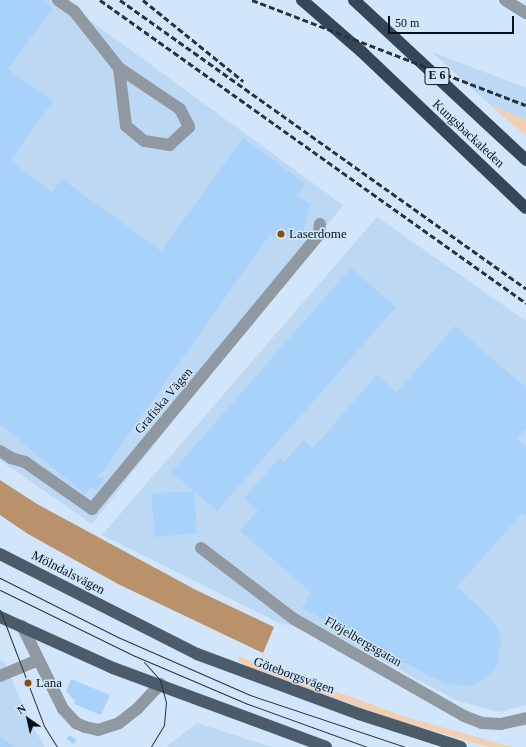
<!DOCTYPE html>
<meta charset="utf-8">
<style>
body{margin:0}
#map{position:relative;width:526px;height:747px;overflow:hidden;background:#d1e6fb;font-family:Georgia,serif}
div>[style]{position:absolute}
[style*='--x']{left:calc(var(--x)*1px);top:calc(var(--y)*1px);width:calc(var(--w)*1px);rotate:calc(var(--a)*1deg)}
.built>*{inset:0;background:#bdd8f2}
.green>*{inset:0;background:#f1cfb0}
.water>*{inset:0;background:#b9916a}
.building>*{inset:0;background:#a8d2fa;transform-origin:0 0}
.minor>*{height:12px;margin:-6px;padding:0 6px;transform-origin:6px;border-radius:6px;background:#9099a1}
.major>*{height:12px;margin:-6px;padding:0 6px;transform-origin:6px;border-radius:6px;background:#4c5b6a}
.highway>*{height:12px;margin:-6px;padding:0 6px;transform-origin:6px;border-radius:6px;background:#344657}
.tram>*{height:1px;margin:-0.5px;padding:0 0.5px;transform-origin:0.5px;border-radius:0.5px;background:#29323b}
.rail>*{height:3px;margin-top:-1.5px;transform-origin:0;background:repeating-linear-gradient(90deg,#29323b 0 6px,transparent 0 9px)}
.dots>*{width:11px;height:11px;translate:-50% -50%;box-sizing:border-box;border:2px solid #d1e6fb;border-radius:50%}
span{translate:-50% -50%;white-space:nowrap;text-align:center;line-height:1.15;-webkit-text-stroke:3px #d1e6fb;paint-order:stroke}
.shield-label span{padding:1px 3px;background:#d1e6fb;border:1px solid;border-radius:3px;-webkit-text-stroke-width:0}
.shield-label{font-size:12px;color:#0a1118;font-weight:700}
.street-label{font-size:13px;color:#0a1118}
.poi-label{font-size:13px;color:#0a1118}
.left{translate:0 -50%;text-align:left}
.north{position:absolute;left:8px;top:699px;width:40px;height:40px;-webkit-text-stroke:3px #d1e6fb;paint-order:stroke;rotate:326deg;font-size:11px;font-weight:700;line-height:16px;text-align:center;color:#0a1118}
.north::after{content:'';display:block;margin:auto;width:14px;height:18px;background:#0a1118;clip-path:polygon(50% 0,100% 100%,50% 72%,0 100%)}
.scale{position:absolute;left:388px;top:16px;width:126px;height:18px;box-sizing:border-box;border:2px solid #0a1118;border-top:0;padding-left:5px;font-size:12px;line-height:14px;white-space:nowrap;color:#0a1118;-webkit-text-stroke:3px #d1e6fb;paint-order:stroke}
</style>
<div id="map">
<div class="built">
<div style="clip-path:polygon(0 0,62px 0,343px 205px,92px 524px,0 460px)"></div>
<div style="clip-path:polygon(432px 52px,526px 88px,526px 120px,490px 105px)"></div>
<div style="clip-path:polygon(377px 217px,526px 321px,526px 705px,499px 712px,458px 701px,336px 636px,279px 623px,102px 535px)"></div>
<div style="clip-path:polygon(0 660px,5px 663px,30px 722px,45px 747px,0 747px)"></div>
<div style="clip-path:polygon(197px 723px,272px 747px,166px 747px)"></div>
</div>
<div class="green">
<div style="clip-path:polygon(490px 105px,526px 120px,526px 136px)"></div>
<div style="clip-path:polygon(238px 656px,406px 717px,512px 747px,489px 747px,393px 719px,246px 666px,238px 660px)"></div>
</div>
<div class="water">
<div style="clip-path:polygon(0 480px,37px 504px,196px 590px,274px 627px,263px 653px,118px 584px,28px 534px,0 515px)"></div>
</div>
<div class="building">
<div style="clip-path:polygon(0 0,42px 0,53px 8px,8px 69px,53px 101px,10px 161px,52px 192px,62px 179px,161px 251px,243px 138px,306px 184px,297px 196px,310px 204px,302px 238px,281px 234px,277px 239px,270px 234px,97px 479px,105px 476px,102px 483px,96px 490px,91px 487px,85px 494px,0 424px)"></div>
<div style="clip-path:polygon(351px 268px,396px 307px,217px 511px,194px 491px,197px 533px,155px 537px,151px 494px,194px 491px,172px 472px)"></div>
<div style="clip-path:polygon(455px 326px,526px 388px,526px 429px,517px 439px,526px 447px,526px 516px,522px 513px,457px 587px,487px 614px,498px 630px,501px 641px,498px 662px,493px 671px,481px 681px,470px 686px,445px 684px,302px 608px,311px 592px,240px 531px,258px 510px,244px 498px,279px 458px,284px 462px,304px 440px,313px 448px,377px 375px,397px 392px)"></div>
<div style="clip-path:polygon(71px 679px,110px 695px,101px 715px,74px 704px,75px 701px,66px 691px)"></div>
<div style="left:69px;top:735px;width:9px;height:5px;rotate:32deg"></div>
<div style="clip-path:polygon(0 736px,14px 747px,0 747px)"></div>
</div>
<div class="minor">
<div style="--x:58;--y:0;--w:19;--a:35"></div>
<div style="--x:74;--y:11;--w:73;--a:51.7"></div>
<div style="--x:119;--y:68;--w:73;--a:33.9"></div>
<div style="--x:180;--y:109;--w:20;--a:63"></div>
<div style="--x:189;--y:127;--w:26;--a:137"></div>
<div style="--x:170;--y:145;--w:26;--a:-171"></div>
<div style="--x:144;--y:141;--w:23;--a:-140"></div>
<div style="--x:126;--y:126;--w:58;--a:-96.9"></div>
<div style="--x:505;--y:0;--w:25;--a:32"></div>
<div style="--x:0;--y:451;--w:13;--a:32"></div>
<div style="--x:11;--y:458;--w:15;--a:16"></div>
<div style="--x:25;--y:462;--w:82;--a:35"></div>
<div style="--x:92;--y:509;--w:356;--a:-50.4"></div>
<div style="--x:319;--y:235;--w:11;--a:-85"></div>
<div style="--x:201;--y:548;--w:117;--a:37.4"></div>
<div style="--x:294;--y:619;--w:196;--a:29.7"></div>
<div style="--x:464;--y:716;--w:19;--a:21"></div>
<div style="--x:482;--y:723;--w:19;--a:3"></div>
<div style="--x:501;--y:724;--w:26;--a:-13"></div>
<div style="--x:22;--y:626;--w:93;--a:63.7"></div>
<div style="--x:63;--y:709;--w:19;--a:47"></div>
<div style="--x:76;--y:723;--w:10;--a:24"></div>
<div style="--x:85;--y:727;--w:13;--a:13"></div>
<div style="--x:98;--y:730;--w:22;--a:-18"></div>
<div style="--x:119;--y:723;--w:24;--a:-38"></div>
<div style="--x:138;--y:708;--w:33;--a:-47"></div>
<div style="--x:0;--y:676;--w:41;--a:-22.8"></div>
</div>
<div class="major">
<div style="--x:0;--y:554;--w:221;--a:26.9"></div>
<div style="--x:197;--y:654;--w:173;--a:20.3"></div>
<div style="--x:359;--y:714;--w:107;--a:17.9"></div>
<div style="--x:0;--y:617;--w:124;--a:24.3"></div>
<div style="--x:113;--y:668;--w:227;--a:20.3"></div>
</div>
<div class="highway">
<div style="--x:302;--y:0;--w:79;--a:40.9"></div>
<div style="--x:362;--y:52;--w:226;--a:43.6"></div>
<div style="--x:354;--y:0;--w:235;--a:42.9"></div>
</div>
<div class="tram">
<div style="--x:0;--y:578;--w:134;--a:26.6"></div>
<div style="--x:120;--y:638;--w:142;--a:23.7"></div>
<div style="--x:250;--y:695;--w:163;--a:18.5"></div>
<div style="--x:0;--y:590;--w:150;--a:26.1"></div>
<div style="--x:135;--y:656;--w:120;--a:23.1"></div>
<div style="--x:245;--y:703;--w:130;--a:19.8"></div>
<div style="--x:0;--y:610;--w:124;--a:69.2"></div>
<div style="--x:44;--y:726;--w:25;--a:58"></div>
<div style="--x:144;--y:662;--w:24;--a:48"></div>
<div style="--x:160;--y:680;--w:23;--a:75"></div>
<div style="--x:166;--y:702;--w:23;--a:95"></div>
<div style="--x:164;--y:725;--w:26;--a:121"></div>
</div>
<div class="rail">
<div style="--x:100;--y:0;--w:523;--a:35.42"></div>
<div style="--x:120;--y:0;--w:498;--a:35.4"></div>
<div style="--x:143;--y:0;--w:129;--a:39"></div>
<div style="--x:252;--y:0;--w:293;--a:21"></div>
</div>
<div class="dots">
<div style="left:281px;top:234px;background:#895003"></div>
<div style="left:28px;top:683px;background:#895003"></div>
</div>
<div class="shield-label">
<span style="left:437px;top:76px">E 6</span>
</div>
<div class="street-label">
<span style="left:468px;top:134px;rotate:43deg">Kungsbackaleden</span>
<span style="left:164px;top:401px;rotate:-50deg">Grafiska Vägen</span>
<span style="left:68px;top:573px;rotate:27deg">Mölndalsvägen</span>
<span style="left:363px;top:642px;rotate:30deg">Flöjelbergsgatan</span>
<span style="left:294px;top:676px;rotate:20deg">Göteborgsvägen</span>
</div>
<div class="poi-label">
<span class="left" style="left:289px;top:234px">Laserdome</span>
<span class="left" style="left:36px;top:683px">Lana</span>
</div>
<div class="north">N</div>
<div class="scale">50 m</div>
</div>
